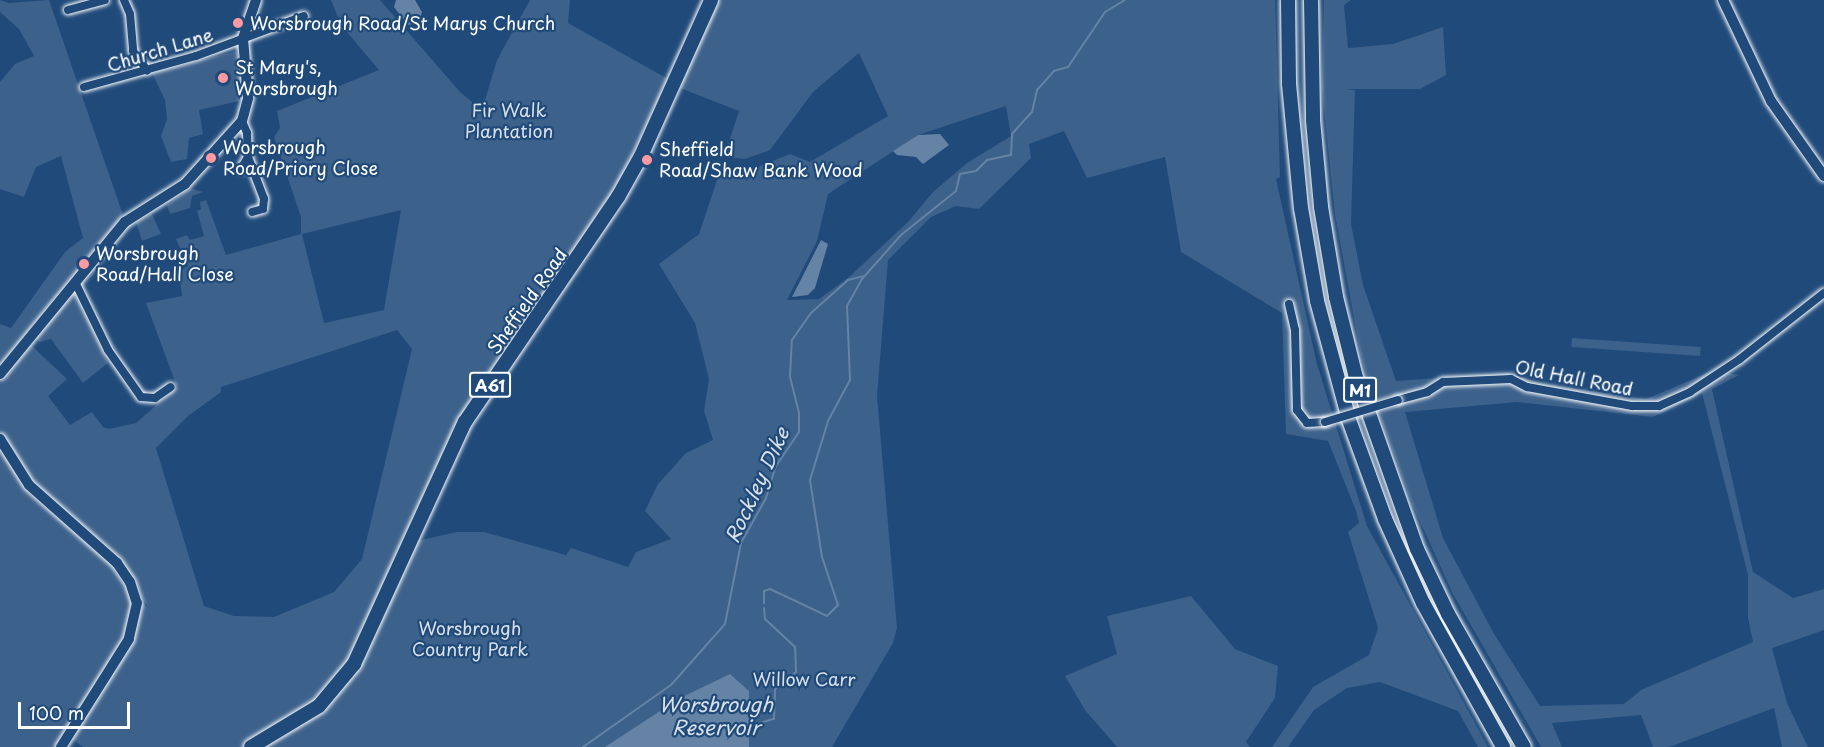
<!DOCTYPE html>
<style>
body{margin:0}
#map{position:relative;width:1824px;height:747px;overflow:hidden;background:#1f4a7a;font-family:"Playpen Sans",sans-serif}
div>[style]{position:absolute}
[style*='--x']{left:calc(var(--x)*1px);top:calc(var(--y)*1px);width:calc(var(--w)*1px);rotate:calc(var(--a)*1deg)}
.green>*{inset:0;background:#3c618b;transform-origin:0 0}
.water>*{inset:0;background:#6583a4}
.stream>*{height:2px;margin:-1px;padding:0 1px;transform-origin:1px;border-radius:1px;background:#6583a4}
.roads{filter:drop-shadow(0 0 2px #fff) drop-shadow(0 0 2px #fff)}
.street>*{height:8px;margin:-4px;padding:0 4px;transform-origin:4px;border-radius:4px;background:#1f4a7a}
.secondary>*{height:10px;margin:-5px;padding:0 5px;transform-origin:5px;border-radius:5px;background:#1f4a7a}
.highway>*{height:14px;margin:-7px;padding:0 7px;transform-origin:7px;border-radius:7px;background:#1f4a7a}
.bridges{filter:drop-shadow(0 0 2px #fff) drop-shadow(0 0 2px #fff)}
.street-bridge>*{height:8px;margin:-4px;padding:0 4px;transform-origin:4px;border-radius:4px;background:#1f4a7a}
.dots>*{width:16px;height:16px;translate:-50% -50%;box-sizing:border-box;border:3px solid #1f4a7a;border-radius:50%}
span{translate:-50% -50%;white-space:nowrap;text-align:center;line-height:1.15;-webkit-text-stroke:4.5px #1f4a7a;paint-order:stroke}
.shield-label span{padding:2px 4px;background:#1f4a7a;border:2px solid;border-radius:4px;-webkit-text-stroke-width:0}
.shield-label{font-size:16px;color:#fff;font-weight:700}
.poi-label{font-size:18px;color:#fff}
.left{translate:0 -50%;text-align:left}
.street-label{font-size:18px;color:#fff}
.park-label{font-size:18px;color:#d8dfe8}
.water-label{font-size:20px;color:#d8e0e8;font-style:italic}
.scale{position:absolute;left:18px;top:702px;width:112px;height:27px;box-sizing:border-box;border:3px solid #fff;border-top:0;padding-left:8px;font-size:18px;line-height:21px;white-space:nowrap;color:#fff;-webkit-text-stroke:4px #1f4a7a;paint-order:stroke}
</style>
<div id="map">
<div class="green">
<div style="clip-path:polygon(0 0,9px 3px,49px 0,123px 215px,0 365px,0 324px,11px 328px,65px 252px,83px 238px,61px 156px,36px 167px,24px 197px,0 189px,0 82px,15px 64px,34px 56px,19px 29px,0 12px)"></div>
<div style="clip-path:polygon(evenodd,331px 0,380px 0,460px 92px,482px 110px,497px 60px,530px 0,570px 0,568px 23px,668px 79px,621px 178px,456px 428px,397px 552px,417px 541px,457px 532px,484px 532px,566px 555px,571px 548px,628px 567px,636px 552px,671px 539px,645px 511px,658px 484px,686px 453px,713px 440px,704px 411px,709px 379px,695px 323px,659px 264px,699px 234px,720px 171px,743px 173px,790px 154px,810px 162px,888px 116px,859px 53px,813px 92px,770px 150px,745px 159px,724px 157px,739px 111px,680px 88px,719px 0,1275px 0,1280px 177px,1276px 179px,1317px 364px,1367px 526px,1488px 747px,1478px 747px,1458px 711px,1380px 682px,1347px 688px,1314px 710px,1288px 747px,1272px 747px,1313px 687px,1369px 655px,1378px 628px,1348px 532px,1359px 523px,1356px 511px,1328px 441px,1286px 434px,1282px 313px,1181px 252px,1165px 157px,1087px 178px,1064px 131px,1029px 144px,1031px 158px,979px 209px,956px 206px,931px 217px,888px 260px,877px 396px,897px 628px,893px 643px,832px 747px,83px 747px,72px 739px,56px 747px,0 747px,0 448px,30px 495px,109px 562px,125px 587px,148px 608px,134px 578px,113px 552px,33px 483px,0 431px,0 379px,30px 344px,67px 379px,48px 396px,70px 425px,92px 412px,103px 427px,109px 429px,136px 423px,177px 387px,146px 303px,182px 296px,179px 271px,188px 266px,176px 239px,187px 235px,190px 240px,204px 236px,197px 211px,201px 209px,200px 202px,206px 200px,226px 255px,301px 234px,301px 217px,274px 137px,280px 128px,277px 111px,379px 70px,341px 25px,331px 0,1006px 106px,1011px 136px,967px 163px,933px 192px,908px 222px,849px 277px,819px 299px,787px 300px,817px 241px,828px 194px,918px 135px,1006px 106px,331px 0,401px 210px,384px 310px,324px 323px,302px 234px,401px 210px,331px 0,397px 330px,412px 349px,362px 559px,334px 592px,274px 617px,234px 616px,204px 606px,156px 448px,188px 416px,221px 392px,221px 387px,397px 330px)"></div>
<div style="clip-path:polygon(evenodd,1324px 0,1351px 0,1344px 5px,1348px 48px,1393px 44px,1443px 27px,1446px 75px,1420px 89px,1345px 89px,1355px 90px,1351px 224px,1363px 285px,1396px 381px,1507px 373px,1543px 384px,1646px 399px,1713px 371px,1739px 375px,1712px 389px,1753px 572px,1793px 598px,1824px 589px,1824px 630px,1772px 648px,1787px 703px,1808px 747px,1782px 747px,1774px 708px,1669px 747px,1653px 747px,1641px 715px,1552px 723px,1562px 747px,1541px 747px,1453px 594px,1413px 506px,1379px 413px,1403px 404px,1400px 393px,1374px 401px,1361px 356px,1335px 214px,1322px 88px,1324px 0,1702px 393px,1748px 575px,1748px 618px,1753px 642px,1641px 690px,1624px 704px,1540px 706px,1493px 632px,1443px 538px,1405px 412px,1517px 402px,1653px 417px,1702px 393px)"></div>
<div style="clip-path:polygon(237px 51px,244px 100px,199px 110px,203px 134px,189px 138px,187px 159px,171px 162px,161px 136px,167px 119px,165px 100px,152px 73px)"></div>
<div style="clip-path:polygon(190px 188px,203px 192px,192px 196px,190px 208px,170px 214px,167px 205px)"></div>
<div style="clip-path:polygon(152px 214px,161px 234px,142px 241px,136px 222px)"></div>
<div style="clip-path:polygon(72px 294px,78px 296px,108px 363px,83px 383px,51px 339px,40px 342px,34px 337px)"></div>
<div style="left:1572px;top:338px;width:129px;height:9px;rotate:4deg"></div>
<div style="clip-path:polygon(1191px 596px,1235px 649px,1278px 666px,1275px 698px,1246px 742px,1250px 747px,1117px 747px,1085px 710px,1065px 676px,1117px 654px,1107px 616px)"></div>
</div>
<div class="water">
<div style="clip-path:polygon(396px 0,415px 0,422px 12px,419px 23px,408px 25px,394px 7px)"></div>
<div style="clip-path:polygon(940px 134px,949px 145px,923px 164px,916px 157px,897px 155px,893px 151px,918px 135px)"></div>
<div style="clip-path:polygon(821px 240px,828px 244px,815px 288px,808px 295px,792px 297px)"></div>
<div style="clip-path:polygon(730px 674px,749px 691px,749px 747px,605px 747px,680px 698px)"></div>
</div>
<div class="stream">
<div style="--x:764;--y:603;--w:12;--a:-90"></div>
<div style="--x:764;--y:591;--w:6;--a:-18"></div>
<div style="--x:770;--y:589;--w:63;--a:25.3"></div>
<div style="--x:827;--y:616;--w:16;--a:-45"></div>
<div style="--x:838;--y:605;--w:51;--a:-108.4"></div>
<div style="--x:822;--y:557;--w:78;--a:-98.9"></div>
<div style="--x:810;--y:480;--w:62;--a:-73"></div>
<div style="--x:828;--y:421;--w:47;--a:-61.8"></div>
<div style="--x:850;--y:380;--w:74;--a:-92.3"></div>
<div style="--x:847;--y:306;--w:31;--a:-61"></div>
<div style="--x:862;--y:279;--w:59;--a:-48.4"></div>
<div style="--x:901;--y:235;--w:70;--a:-38.7"></div>
<div style="--x:956;--y:191;--w:17;--a:-77"></div>
<div style="--x:960;--y:174;--w:16;--a:-11"></div>
<div style="--x:976;--y:171;--w:16;--a:-45"></div>
<div style="--x:987;--y:160;--w:25;--a:-12"></div>
<div style="--x:1011;--y:155;--w:21;--a:-87"></div>
<div style="--x:1012;--y:134;--w:30;--a:-48"></div>
<div style="--x:1032;--y:112;--w:23;--a:-77"></div>
<div style="--x:1037;--y:90;--w:25;--a:-48"></div>
<div style="--x:1054;--y:71;--w:15;--a:-16"></div>
<div style="--x:1068;--y:67;--w:66;--a:-56.1"></div>
<div style="--x:1105;--y:12;--w:23;--a:-31"></div>
<div style="--x:747;--y:727;--w:28;--a:-17"></div>
<div style="--x:774;--y:719;--w:30;--a:-88"></div>
<div style="--x:775;--y:689;--w:27;--a:-39"></div>
<div style="--x:796;--y:672;--w:25;--a:-92"></div>
<div style="--x:795;--y:647;--w:41;--a:-137"></div>
<div style="--x:765;--y:619;--w:11;--a:-95"></div>
<div style="--x:583;--y:747;--w:108;--a:-35.2"></div>
<div style="--x:671;--y:685;--w:81;--a:-48.5"></div>
<div style="--x:725;--y:624;--w:83;--a:-78.8"></div>
<div style="--x:741;--y:543;--w:51;--a:-60.9"></div>
<div style="--x:766;--y:498;--w:34;--a:-73"></div>
<div style="--x:776;--y:466;--w:41;--a:-55.9"></div>
<div style="--x:799;--y:432;--w:19;--a:-90"></div>
<div style="--x:799;--y:413;--w:38;--a:-104"></div>
<div style="--x:790;--y:376;--w:36;--a:-87"></div>
<div style="--x:792;--y:340;--w:33;--a:-55"></div>
<div style="--x:811;--y:313;--w:50;--a:-41.7"></div>
<div style="--x:848;--y:280;--w:16;--a:-14"></div>
</div>
<div class="roads">
<div class="street">
<div style="--x:124;--y:0;--w:15;--a:67"></div>
<div style="--x:130;--y:14;--w:37;--a:85"></div>
<div style="--x:133;--y:51;--w:24;--a:54"></div>
<div style="--x:68;--y:10;--w:38;--a:-15"></div>
<div style="--x:84;--y:87;--w:116;--a:-15.5"></div>
<div style="--x:196;--y:56;--w:115;--a:-20.3"></div>
<div style="--x:242;--y:121;--w:13;--a:67"></div>
<div style="--x:247;--y:133;--w:24;--a:88"></div>
<div style="--x:248;--y:157;--w:45;--a:69.1"></div>
<div style="--x:264;--y:199;--w:10;--a:96"></div>
<div style="--x:263;--y:209;--w:11;--a:165"></div>
<div style="--x:241;--y:169;--w:14;--a:-60"></div>
<div style="--x:75;--y:282;--w:76;--a:64.1"></div>
<div style="--x:108;--y:350;--w:57;--a:54.9"></div>
<div style="--x:141;--y:397;--w:14;--a:4"></div>
<div style="--x:155;--y:398;--w:19;--a:-35"></div>
<div style="--x:1289;--y:304;--w:27;--a:77"></div>
<div style="--x:1295;--y:330;--w:80;--a:88.6"></div>
<div style="--x:1297;--y:410;--w:16;--a:52"></div>
<div style="--x:1307;--y:423;--w:18;--a:-3"></div>
<div style="--x:1398;--y:400;--w:30;--a:-15"></div>
<div style="--x:1427;--y:392;--w:19;--a:-32"></div>
<div style="--x:1443;--y:382;--w:68;--a:-2.5"></div>
<div style="--x:1511;--y:379;--w:18;--a:27"></div>
<div style="--x:1527;--y:387;--w:107;--a:10.3"></div>
<div style="--x:1632;--y:406;--w:27;--a:0"></div>
<div style="--x:1659;--y:406;--w:34;--a:-24"></div>
<div style="--x:1690;--y:392;--w:60;--a:-33.4"></div>
<div style="--x:1740;--y:359;--w:107;--a:-38.2"></div>
</div>
<div class="secondary">
<div style="--x:1723;--y:0;--w:112;--a:64.6"></div>
<div style="--x:1771;--y:101;--w:92;--a:54.8"></div>
<div style="--x:0;--y:374;--w:197;--a:-50.6"></div>
<div style="--x:125;--y:222;--w:71;--a:-32.3"></div>
<div style="--x:185;--y:184;--w:85;--a:-47.9"></div>
<div style="--x:242;--y:121;--w:24;--a:-75"></div>
<div style="--x:248;--y:98;--w:60;--a:-94.8"></div>
<div style="--x:243;--y:38;--w:40;--a:-71.1"></div>
<div style="--x:0;--y:439;--w:54;--a:57.8"></div>
<div style="--x:29;--y:485;--w:118;--a:41.6"></div>
<div style="--x:117;--y:563;--w:23;--a:56"></div>
<div style="--x:130;--y:582;--w:22;--a:72"></div>
<div style="--x:137;--y:603;--w:37;--a:103"></div>
<div style="--x:129;--y:639;--w:128;--a:122.2"></div>
</div>
<div class="highway">
<div style="--x:1288;--y:0;--w:84;--a:89.3"></div>
<div style="--x:1289;--y:84;--w:125;--a:84.5"></div>
<div style="--x:1301;--y:208;--w:94;--a:80.2"></div>
<div style="--x:1317;--y:301;--w:123;--a:74.9"></div>
<div style="--x:1349;--y:420;--w:105;--a:70"></div>
<div style="--x:1385;--y:519;--w:92;--a:65.7"></div>
<div style="--x:1423;--y:603;--w:165;--a:60.9"></div>
<div style="--x:1311;--y:0;--w:120;--a:89"></div>
<div style="--x:1313;--y:120;--w:87;--a:84.7"></div>
<div style="--x:1321;--y:207;--w:91;--a:80.5"></div>
<div style="--x:1336;--y:297;--w:79;--a:76.1"></div>
<div style="--x:1355;--y:374;--w:186;--a:70.5"></div>
<div style="--x:1417;--y:549;--w:72;--a:64.5"></div>
<div style="--x:1448;--y:614;--w:153;--a:60.3"></div>
<div style="--x:251;--y:747;--w:79;--a:-31.1"></div>
<div style="--x:319;--y:706;--w:55;--a:-50.2"></div>
<div style="--x:354;--y:664;--w:266;--a:-65.4"></div>
<div style="--x:465;--y:422;--w:272;--a:-55.8"></div>
<div style="--x:618;--y:197;--w:47;--a:-60.7"></div>
<div style="--x:641;--y:156;--w:171;--a:-65.8"></div>
</div>
</div>
<div class="bridges">
<div class="street-bridge">
<div style="--x:1325;--y:422;--w:76;--a:-16.8"></div>
</div>
</div>
<div class="dots">
<div style="left:238px;top:23px;background:#ff9aa2"></div>
<div style="left:223px;top:78px;background:#ff9aa2"></div>
<div style="left:211px;top:158px;background:#ff9aa2"></div>
<div style="left:647px;top:160px;background:#ff9aa2"></div>
<div style="left:84px;top:264px;background:#ff9aa2"></div>
</div>
<div class="shield-label">
<span style="left:490px;top:385px">A61</span>
<span style="left:1360px;top:390px">M1</span>
</div>
<div class="poi-label">
<span class="left" style="left:250px;top:23px">Worsbrough Road/St Marys Church</span>
<span class="left" style="left:235px;top:78px">St Mary's,<br>Worsbrough</span>
<span class="left" style="left:223px;top:158px">Worsbrough<br>Road/Priory Close</span>
<span class="left" style="left:659px;top:160px">Sheffield<br>Road/Shaw Bank Wood</span>
<span class="left" style="left:96px;top:264px">Worsbrough<br>Road/Hall Close</span>
</div>
<div class="street-label">
<span style="left:160px;top:50px;rotate:-17deg">Church Lane</span>
<span style="left:527px;top:301px;rotate:-55deg">Sheffield Road</span>
<span style="left:1574px;top:378px;rotate:11deg">Old Hall Road</span>
</div>
<div class="park-label">
<span style="left:509px;top:121px">Fir Walk<br>Plantation</span>
<span style="left:470px;top:639px">Worsbrough<br>Country Park</span>
<span style="left:804px;top:679px">Willow Carr</span>
</div>
<div class="water-label">
<span style="left:757px;top:485px;rotate:-65deg">Rockley Dike</span>
<span style="left:716px;top:716px">Worsbrough<br>Reservoir</span>
</div>
<div class="scale">100 m</div>
</div>
